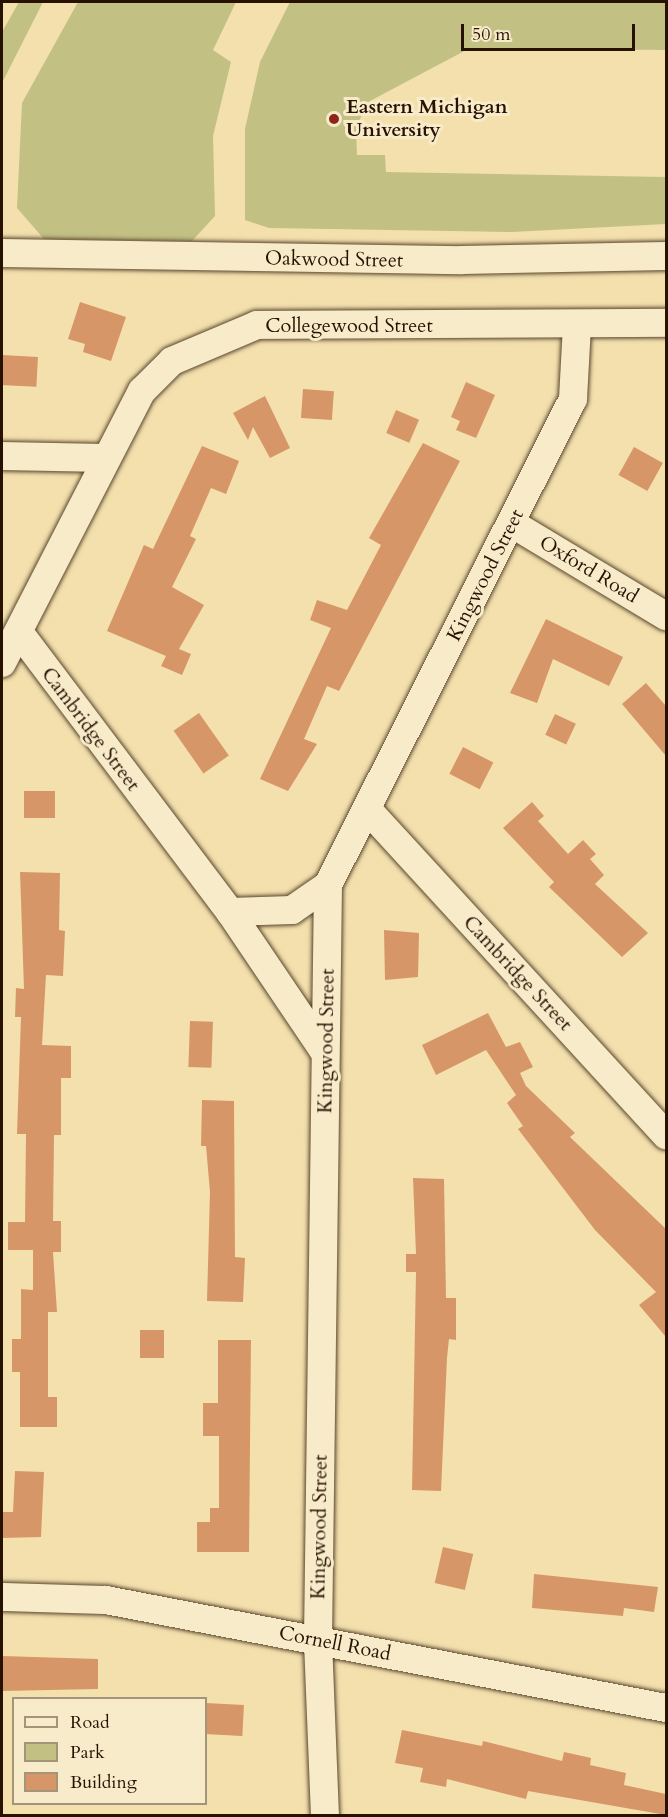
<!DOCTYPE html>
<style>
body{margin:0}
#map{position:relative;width:668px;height:1817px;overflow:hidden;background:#f3e0ad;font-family:Cardo,serif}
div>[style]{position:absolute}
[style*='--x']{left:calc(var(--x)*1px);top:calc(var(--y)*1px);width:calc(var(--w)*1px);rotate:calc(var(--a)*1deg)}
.green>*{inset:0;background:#c3c084}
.building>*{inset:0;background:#d79668;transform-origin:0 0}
.roads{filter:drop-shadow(0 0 2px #5a462d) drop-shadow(0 0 2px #5a462d)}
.minor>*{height:28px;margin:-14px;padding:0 14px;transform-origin:14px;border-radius:14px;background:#f7ebca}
.dots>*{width:16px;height:16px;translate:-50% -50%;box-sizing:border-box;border:3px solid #f7ebca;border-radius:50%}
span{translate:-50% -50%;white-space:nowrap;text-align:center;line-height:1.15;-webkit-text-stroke:6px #f7ebca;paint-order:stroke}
.poi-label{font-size:20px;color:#271202;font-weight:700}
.left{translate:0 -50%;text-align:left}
.street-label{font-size:20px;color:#271202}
.frame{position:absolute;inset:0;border:3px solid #271202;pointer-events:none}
.legend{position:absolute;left:12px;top:1697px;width:195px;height:108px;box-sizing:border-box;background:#f7ebca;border:2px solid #a4947a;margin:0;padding:8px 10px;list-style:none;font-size:18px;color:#271202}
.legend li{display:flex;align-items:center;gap:12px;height:30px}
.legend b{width:30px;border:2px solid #a4947a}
.scale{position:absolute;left:461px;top:24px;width:174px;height:27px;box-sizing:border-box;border:3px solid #271202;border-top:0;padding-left:8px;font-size:18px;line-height:21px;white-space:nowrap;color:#271202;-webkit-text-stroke:4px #f7ebca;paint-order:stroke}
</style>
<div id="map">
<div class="green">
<div style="clip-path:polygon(19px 2px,43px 2px,2px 83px,2px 32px)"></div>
<div style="clip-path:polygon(78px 2px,236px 2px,213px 50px,231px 62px,213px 136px,215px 216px,192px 241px,44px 239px,17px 208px,22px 103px)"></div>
<div style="clip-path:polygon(290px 2px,666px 2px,666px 50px,470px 48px,370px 101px,356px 126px,357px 155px,385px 155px,386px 172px,666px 177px,666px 224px,512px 232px,269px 228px,245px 220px,245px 129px,260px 62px)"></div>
</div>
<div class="building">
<div style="clip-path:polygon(80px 302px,126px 317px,111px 361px,83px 352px,85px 344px,68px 339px)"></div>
<div style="left:2px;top:355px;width:36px;height:30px;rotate:3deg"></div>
<div style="clip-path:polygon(466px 382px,495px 395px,476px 438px,456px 430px,460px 421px,451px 417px)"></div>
<div style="left:303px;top:389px;width:31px;height:29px;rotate:4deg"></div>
<div style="clip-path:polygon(265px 396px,290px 448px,270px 458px,253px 427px,248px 440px,233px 413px)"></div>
<div style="left:396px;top:410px;width:25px;height:25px;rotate:23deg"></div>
<div style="clip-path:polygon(423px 443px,460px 461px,339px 691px,327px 686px,304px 739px,317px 744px,288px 791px,260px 779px,331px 628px,310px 620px,317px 600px,347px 610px,381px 545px,369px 538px)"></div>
<div style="clip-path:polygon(202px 446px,239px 461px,226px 494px,211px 488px,190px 536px,196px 539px,172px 587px,204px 605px,179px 649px,191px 654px,182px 675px,161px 666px,166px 656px,107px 631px,144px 545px,153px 549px)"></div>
<div style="left:634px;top:447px;width:33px;height:32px;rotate:29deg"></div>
<div style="clip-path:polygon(546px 619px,623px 657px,609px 686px,553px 659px,537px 703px,510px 693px)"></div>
<div style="clip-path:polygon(646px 683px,666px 706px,666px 756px,622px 704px)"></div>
<div style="left:199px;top:713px;width:52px;height:31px;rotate:55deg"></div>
<div style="left:555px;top:714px;width:23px;height:23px;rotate:25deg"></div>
<div style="left:463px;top:747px;width:34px;height:30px;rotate:27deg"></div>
<div style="left:24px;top:791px;width:31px;height:27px"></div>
<div style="clip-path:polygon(532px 802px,544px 816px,538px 821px,568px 854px,583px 840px,596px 854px,590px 859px,604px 875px,595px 884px,648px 933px,622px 957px,549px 887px,554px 882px,503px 828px)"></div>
<div style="clip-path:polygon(20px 872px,60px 873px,59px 930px,65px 931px,63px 976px,46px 975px,42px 1045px,71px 1046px,71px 1078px,61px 1078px,61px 1135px,54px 1135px,53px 1221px,61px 1221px,61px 1252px,53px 1252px,57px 1312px,48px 1312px,48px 1397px,57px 1397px,57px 1427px,20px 1427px,20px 1372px,12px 1372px,12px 1339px,21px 1339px,21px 1289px,33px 1290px,33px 1250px,8px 1250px,8px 1222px,25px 1222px,26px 1134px,17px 1134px,21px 1017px,15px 1017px,16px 988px,24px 989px)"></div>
<div style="clip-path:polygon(384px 930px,419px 933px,418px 977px,385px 980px)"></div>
<div style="clip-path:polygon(488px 1013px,506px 1047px,520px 1042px,533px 1067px,520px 1073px,526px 1086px,575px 1133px,570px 1137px,666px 1229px,666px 1337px,639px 1305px,656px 1292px,595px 1230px,518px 1129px,523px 1126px,507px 1103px,516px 1095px,486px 1050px,436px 1075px,422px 1045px)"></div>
<div style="left:190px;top:1021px;width:23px;height:46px;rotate:2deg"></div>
<div style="clip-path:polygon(202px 1100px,234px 1101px,235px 1257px,245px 1258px,243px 1302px,207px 1301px,210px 1192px,206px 1146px,201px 1146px)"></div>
<div style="clip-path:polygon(413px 1178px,444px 1179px,446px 1298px,456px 1298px,456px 1340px,449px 1339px,447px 1358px,441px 1491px,412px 1490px,416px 1272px,406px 1272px,406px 1254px,416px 1254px)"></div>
<div style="left:140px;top:1330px;width:24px;height:28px"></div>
<div style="clip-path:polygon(218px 1340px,251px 1340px,249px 1552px,197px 1552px,197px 1522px,210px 1522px,210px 1508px,219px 1508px,219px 1436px,203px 1436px,203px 1403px,218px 1403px)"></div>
<div style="clip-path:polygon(15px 1471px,44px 1472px,41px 1537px,2px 1538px,2px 1512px,13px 1512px)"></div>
<div style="left:443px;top:1547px;width:31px;height:37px;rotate:13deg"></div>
<div style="clip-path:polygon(534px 1574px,658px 1587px,654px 1612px,624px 1608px,623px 1616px,532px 1608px)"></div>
<div style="clip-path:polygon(2px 1656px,98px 1659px,98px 1689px,2px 1691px)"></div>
<div style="left:206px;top:1703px;width:38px;height:31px;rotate:3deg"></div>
<div style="clip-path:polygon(402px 1730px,482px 1746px,483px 1741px,562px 1761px,564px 1752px,591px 1758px,590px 1765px,626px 1773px,624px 1785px,666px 1794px,666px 1815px,528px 1791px,526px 1799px,447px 1779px,446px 1787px,420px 1782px,423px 1768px,395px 1763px)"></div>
</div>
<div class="roads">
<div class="minor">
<div style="--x:2;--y:253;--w:460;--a:0.9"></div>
<div style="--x:462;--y:260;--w:204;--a:-1.1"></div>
<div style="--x:2;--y:456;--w:103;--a:1.1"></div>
<div style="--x:511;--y:523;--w:181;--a:31"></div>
<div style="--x:19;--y:632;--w:351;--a:53"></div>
<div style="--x:230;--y:912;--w:170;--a:56"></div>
<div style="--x:2;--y:663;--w:306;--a:-62.8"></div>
<div style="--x:142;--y:391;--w:42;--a:-45"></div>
<div style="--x:172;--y:361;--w:92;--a:-23"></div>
<div style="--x:257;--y:325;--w:409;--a:-0.3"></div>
<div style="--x:369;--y:811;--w:440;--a:47.5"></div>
<div style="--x:230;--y:912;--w:62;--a:-1.8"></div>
<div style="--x:292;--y:910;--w:44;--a:-34.8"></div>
<div style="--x:2;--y:1597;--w:104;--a:1.7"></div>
<div style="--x:106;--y:1600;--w:570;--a:10.92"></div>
<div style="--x:325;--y:1816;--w:177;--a:-92.3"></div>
<div style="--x:318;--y:1639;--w:754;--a:-89.24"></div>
<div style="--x:328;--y:885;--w:544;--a:-63.25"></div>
<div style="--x:573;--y:399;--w:73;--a:-86.9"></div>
</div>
</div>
<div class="dots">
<div style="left:334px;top:119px;background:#8f2418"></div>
</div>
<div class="poi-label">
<span class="left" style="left:346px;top:118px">Eastern Michigan<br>University</span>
</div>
<div class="street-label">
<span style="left:334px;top:259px;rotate:1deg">Oakwood Street</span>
<span style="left:349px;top:325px">Collegewood Street</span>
<span style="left:589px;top:569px;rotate:31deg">Oxford Road</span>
<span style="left:485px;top:575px;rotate:-63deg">Kingwood Street</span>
<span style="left:91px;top:729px;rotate:53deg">Cambridge Street</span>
<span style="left:518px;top:973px;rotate:47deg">Cambridge Street</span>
<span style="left:326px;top:1041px;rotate:-89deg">Kingwood Street</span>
<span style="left:319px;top:1527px;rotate:-89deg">Kingwood Street</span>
<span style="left:335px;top:1643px;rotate:11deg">Cornell Road</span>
</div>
<div class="frame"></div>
<ul class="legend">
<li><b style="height:8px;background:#f7ebca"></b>Road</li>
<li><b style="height:16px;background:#c3c084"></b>Park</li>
<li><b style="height:16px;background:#d79668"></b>Building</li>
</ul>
<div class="scale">50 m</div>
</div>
